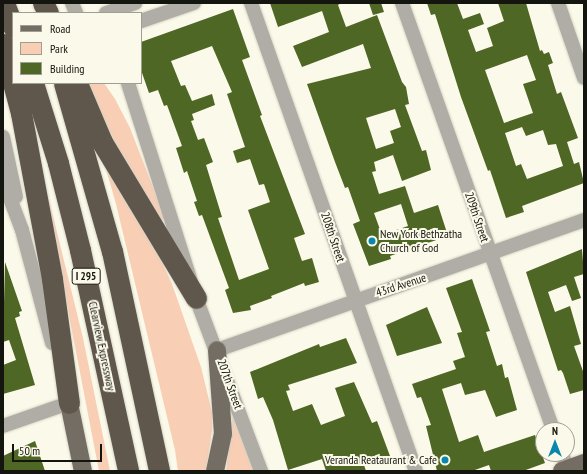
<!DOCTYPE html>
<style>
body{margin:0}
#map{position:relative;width:587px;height:474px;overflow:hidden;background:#fbf9e9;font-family:"PT Sans Narrow",sans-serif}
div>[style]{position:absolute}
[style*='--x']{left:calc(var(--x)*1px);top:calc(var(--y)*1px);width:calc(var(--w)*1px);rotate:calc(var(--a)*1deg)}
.green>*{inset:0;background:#f8ceb5}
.building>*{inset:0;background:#4e6724}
.roads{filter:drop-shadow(0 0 1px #d6d5c6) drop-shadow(0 0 1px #d6d5c6)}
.minor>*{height:14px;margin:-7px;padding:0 7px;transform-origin:7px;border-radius:7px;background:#b0aca6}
.major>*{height:18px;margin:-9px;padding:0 9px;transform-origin:9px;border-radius:9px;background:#746d63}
.highway>*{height:21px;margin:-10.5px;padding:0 10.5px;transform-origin:10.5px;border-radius:10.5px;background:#5f574b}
.dots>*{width:11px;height:11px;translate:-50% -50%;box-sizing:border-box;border:2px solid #fbf9e9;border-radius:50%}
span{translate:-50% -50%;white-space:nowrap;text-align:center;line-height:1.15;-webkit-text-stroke:4px #fbf9e9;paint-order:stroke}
.shield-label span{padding:1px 3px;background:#fbf9e9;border:1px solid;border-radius:3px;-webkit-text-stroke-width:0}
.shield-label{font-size:11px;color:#15150f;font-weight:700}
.street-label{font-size:12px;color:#15150f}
.poi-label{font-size:12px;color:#15150f}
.left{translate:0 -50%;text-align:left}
.right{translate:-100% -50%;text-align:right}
.frame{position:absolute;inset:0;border:4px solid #15150f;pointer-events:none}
.legend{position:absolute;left:12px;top:12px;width:130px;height:72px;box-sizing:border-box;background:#fbf9e9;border:1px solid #9f9e92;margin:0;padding:5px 7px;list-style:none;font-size:12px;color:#15150f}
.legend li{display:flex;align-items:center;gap:8px;height:20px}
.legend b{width:20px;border:1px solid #9f9e92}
.north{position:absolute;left:535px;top:422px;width:40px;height:40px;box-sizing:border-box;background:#fbf9e9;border:1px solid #9f9e92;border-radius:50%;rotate:0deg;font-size:11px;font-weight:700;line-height:16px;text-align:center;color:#15150f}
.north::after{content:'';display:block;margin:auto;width:14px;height:18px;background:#0a87aa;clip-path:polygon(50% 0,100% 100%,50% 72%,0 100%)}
.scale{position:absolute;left:12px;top:444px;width:90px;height:18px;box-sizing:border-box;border:2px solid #15150f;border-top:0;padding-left:5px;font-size:12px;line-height:14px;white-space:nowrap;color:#15150f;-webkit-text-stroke:3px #fbf9e9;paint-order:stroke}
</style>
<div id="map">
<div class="green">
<div style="clip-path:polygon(84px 83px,104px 83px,115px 99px,130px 128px,165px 218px,159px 222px,123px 168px)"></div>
<div style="clip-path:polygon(101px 152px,141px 216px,172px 284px,201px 367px,212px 412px,212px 431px,206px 471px,178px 471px,175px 450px,116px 204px)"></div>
<div style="clip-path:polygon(38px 155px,83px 338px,110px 471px,99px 471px)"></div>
<div style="clip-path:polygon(233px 413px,254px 471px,226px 471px)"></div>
</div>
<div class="building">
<div style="clip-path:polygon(evenodd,270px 3px,341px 3px,338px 5px,346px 27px,377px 15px,402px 82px,406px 87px,409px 104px,405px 105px,422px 151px,426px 150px,431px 170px,402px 181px,393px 155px,374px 162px,376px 171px,372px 172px,379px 194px,405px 186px,414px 213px,438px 205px,448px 236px,390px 256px,391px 259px,369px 266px,353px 224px,360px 221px,348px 187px,345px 188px,335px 162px,307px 84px,371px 68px,363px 44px,302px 67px,293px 46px,329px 32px,322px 11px,278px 27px,270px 3px,395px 109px,401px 127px,390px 131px,394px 143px,376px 149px,366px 118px,395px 109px,270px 3px,401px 204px,408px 226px,382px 235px,374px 213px,401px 204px)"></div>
<div style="clip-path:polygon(369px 3px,381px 3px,384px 12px,373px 15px)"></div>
<div style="clip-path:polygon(evenodd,427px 3px,457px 3px,463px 19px,480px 13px,484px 24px,468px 30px,476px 52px,493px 46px,487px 28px,504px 21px,498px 3px,526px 3px,540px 51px,542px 50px,544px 54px,549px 52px,553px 63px,548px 65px,557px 94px,561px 92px,578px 138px,567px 142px,574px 164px,579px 162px,584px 183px,522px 206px,524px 212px,506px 218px,490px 170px,488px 171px,461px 97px,435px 14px,431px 15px,427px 3px,527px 55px,536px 80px,523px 84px,533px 113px,504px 123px,485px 70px,527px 55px,427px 3px,522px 127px,526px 136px,543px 130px,548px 145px,556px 144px,563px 166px,527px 179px,521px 164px,516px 166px,505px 133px,522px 127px)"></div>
<div style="clip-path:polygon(evenodd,233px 9px,250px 57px,242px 60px,262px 115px,260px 116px,305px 234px,294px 238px,302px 261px,312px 258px,319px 282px,305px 286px,304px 283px,271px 296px,272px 298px,250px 306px,251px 310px,233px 313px,225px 290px,229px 288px,202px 215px,199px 216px,194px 202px,197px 201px,187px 171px,184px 173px,176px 148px,182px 146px,167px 105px,164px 106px,158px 90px,149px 93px,141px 70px,141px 42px,233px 9px,212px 46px,232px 92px,227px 94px,245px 147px,233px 151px,237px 163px,250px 159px,259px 185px,264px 184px,270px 202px,248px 210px,269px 269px,239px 280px,218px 218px,222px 217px,206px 165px,213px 162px,204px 138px,198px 140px,191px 121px,194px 120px,192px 114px,215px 105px,212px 94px,192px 101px,185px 85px,181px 86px,171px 61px,212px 46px)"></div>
<div style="clip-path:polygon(582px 249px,584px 274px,574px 277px,581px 298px,572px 301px,566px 285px,548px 292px,555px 312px,570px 306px,581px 344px,574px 346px,584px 374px,584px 390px,570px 394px,563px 373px,561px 370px,558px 371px,526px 272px)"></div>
<div style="clip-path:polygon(5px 262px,22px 311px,19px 312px,20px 316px,15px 318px,35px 385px,3px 394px,3px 365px,16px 360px,9px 340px,3px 342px)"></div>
<div style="clip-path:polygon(472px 279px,490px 331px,486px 332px,497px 366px,502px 364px,505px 378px,508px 377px,517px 410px,496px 417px,485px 390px,465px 395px,461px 383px,442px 389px,459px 442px,478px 435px,484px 452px,535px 435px,545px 463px,523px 471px,491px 471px,489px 465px,472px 471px,437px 471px,426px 426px,431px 425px,421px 397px,417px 398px,412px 384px,456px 369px,453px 361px,465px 357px,457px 333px,462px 332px,446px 288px)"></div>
<div style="clip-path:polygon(427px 307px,442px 343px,397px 356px,386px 325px)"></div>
<div style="clip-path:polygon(346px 338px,357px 363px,288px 385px,290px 390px,286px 391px,293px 411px,312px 404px,321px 425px,345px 416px,335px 388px,354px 382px,372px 423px,377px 421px,390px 456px,364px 465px,366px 471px,326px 471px,322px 459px,288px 470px,273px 420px,263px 397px,258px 399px,250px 372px,319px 344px,320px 347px)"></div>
<div style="clip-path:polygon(35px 441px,45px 471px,3px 471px,3px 456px)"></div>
</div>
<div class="roads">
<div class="minor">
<div style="--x:72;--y:3;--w:11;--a:68"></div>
<div style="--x:251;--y:3;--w:496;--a:70.6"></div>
<div style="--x:402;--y:3;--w:453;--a:70.5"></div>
<div style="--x:558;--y:3;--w:79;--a:70.9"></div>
<div style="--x:106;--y:13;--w:31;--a:-19"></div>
<div style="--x:141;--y:21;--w:56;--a:-18.8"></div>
<div style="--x:128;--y:83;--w:225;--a:72.4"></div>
<div style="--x:196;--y:298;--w:185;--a:69.4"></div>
<div style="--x:3;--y:137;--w:61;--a:77.8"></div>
<div style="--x:3;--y:180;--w:53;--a:69.2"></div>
<div style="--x:22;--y:230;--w:117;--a:75.1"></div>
<div style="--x:217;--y:350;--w:389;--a:-19.5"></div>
<div style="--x:3;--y:426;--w:70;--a:-19.2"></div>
<div style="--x:69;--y:403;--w:9;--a:-111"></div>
<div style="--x:562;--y:454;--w:18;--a:71"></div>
</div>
<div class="major">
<div style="--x:69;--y:403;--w:69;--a:78.4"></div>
<div style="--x:215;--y:471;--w:38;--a:-78"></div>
<div style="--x:223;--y:434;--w:84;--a:-94.1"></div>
<div style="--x:562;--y:471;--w:23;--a:-20"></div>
</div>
<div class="highway">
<div style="--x:4;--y:3;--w:26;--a:69"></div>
<div style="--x:43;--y:3;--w:11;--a:63"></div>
<div style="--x:3;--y:44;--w:38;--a:75"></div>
<div style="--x:13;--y:83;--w:31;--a:75"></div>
<div style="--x:21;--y:113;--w:169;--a:79.4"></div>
<div style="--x:52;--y:279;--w:125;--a:82.2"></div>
<div style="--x:33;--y:83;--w:84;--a:72.6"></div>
<div style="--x:58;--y:163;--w:90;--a:75.8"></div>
<div style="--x:80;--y:250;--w:226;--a:77.7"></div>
<div style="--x:64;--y:83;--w:175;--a:74.1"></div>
<div style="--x:112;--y:251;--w:225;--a:77.9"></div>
<div style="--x:77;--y:83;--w:64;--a:67"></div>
<div style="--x:102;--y:142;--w:182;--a:58.9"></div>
</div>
</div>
<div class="dots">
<div style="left:372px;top:241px;background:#0a87aa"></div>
<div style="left:445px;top:460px;background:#0a87aa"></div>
</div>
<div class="shield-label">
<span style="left:86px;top:276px">I 295</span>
</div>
<div class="street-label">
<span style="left:477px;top:217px;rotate:71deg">209th Street</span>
<span style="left:333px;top:237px;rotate:71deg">208th Street</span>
<span style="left:401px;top:285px;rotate:-18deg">43rd Avenue</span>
<span style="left:102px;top:346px;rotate:78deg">Clearview Expressway</span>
<span style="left:230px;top:384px;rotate:70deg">207th Street</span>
</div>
<div class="poi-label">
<span class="left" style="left:380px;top:241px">New York Bethzatha<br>Church of God</span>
<span class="right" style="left:437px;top:460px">Veranda Reataurant &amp; Cafe</span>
</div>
<div class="frame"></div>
<ul class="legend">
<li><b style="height:5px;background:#746d63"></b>Road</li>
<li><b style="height:11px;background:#f8ceb5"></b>Park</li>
<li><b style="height:11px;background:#4e6724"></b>Building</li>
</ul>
<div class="north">N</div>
<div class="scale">50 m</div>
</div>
